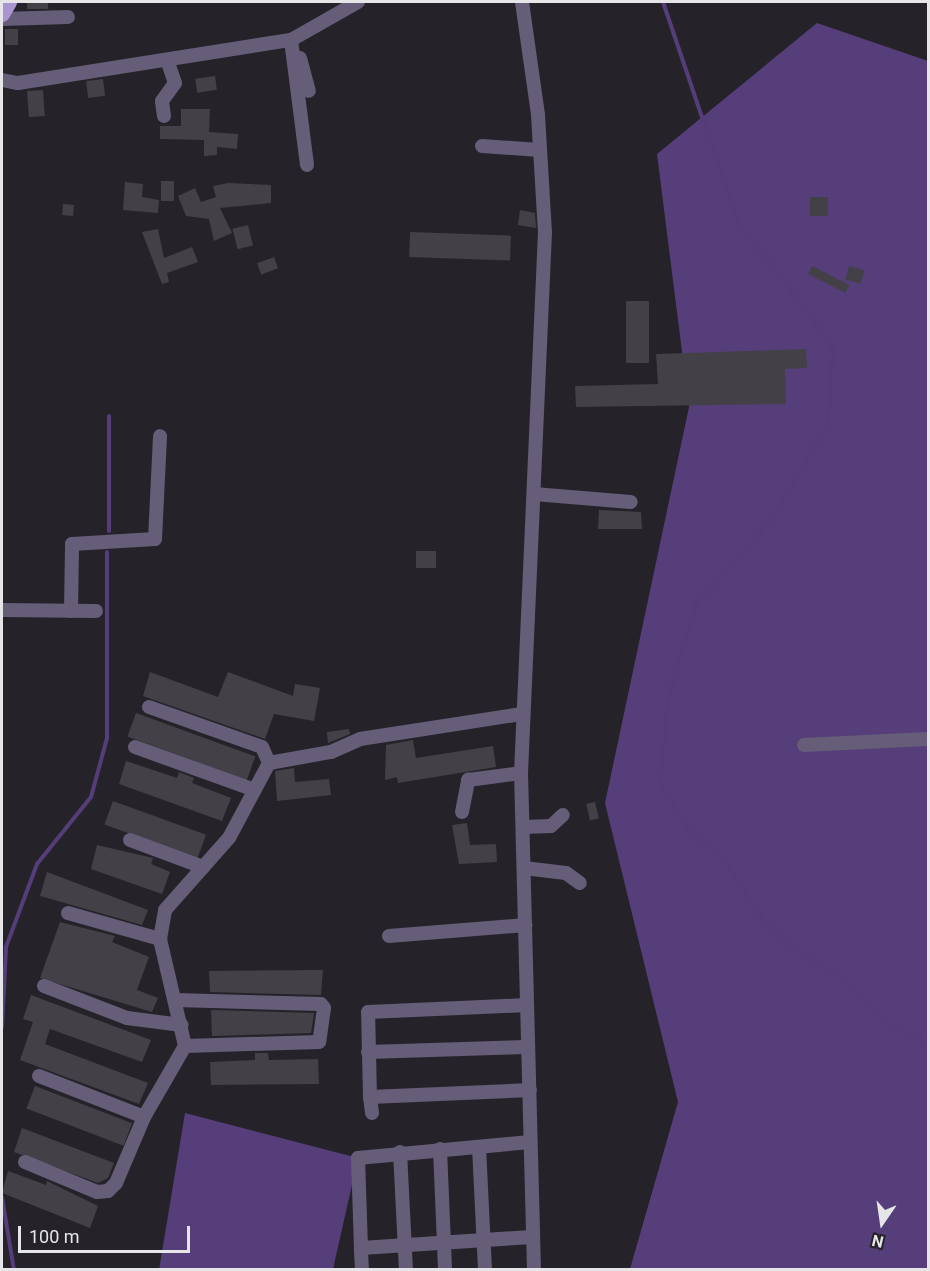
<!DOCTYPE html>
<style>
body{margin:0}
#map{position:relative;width:930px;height:1271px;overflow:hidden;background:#252329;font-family:Roboto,sans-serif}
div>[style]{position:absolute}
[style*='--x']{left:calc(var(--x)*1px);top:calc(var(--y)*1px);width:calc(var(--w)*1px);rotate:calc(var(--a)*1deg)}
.forest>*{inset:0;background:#563e7b}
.stream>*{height:4px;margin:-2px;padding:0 2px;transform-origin:2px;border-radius:2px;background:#553d7a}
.building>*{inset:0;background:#434147;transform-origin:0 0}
.minor>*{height:14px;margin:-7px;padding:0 7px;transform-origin:7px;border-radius:7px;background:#665d79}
.major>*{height:15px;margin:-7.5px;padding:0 7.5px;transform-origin:7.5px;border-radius:7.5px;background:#a995cf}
span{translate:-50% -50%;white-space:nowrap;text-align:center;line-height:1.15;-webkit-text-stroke:4.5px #252329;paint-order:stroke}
.frame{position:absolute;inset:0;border:3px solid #e6e5e8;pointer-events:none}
.north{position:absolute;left:852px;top:1193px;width:60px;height:60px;-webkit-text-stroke:4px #252329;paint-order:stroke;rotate:193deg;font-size:16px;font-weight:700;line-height:24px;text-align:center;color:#e6e5e8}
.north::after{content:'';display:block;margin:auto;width:21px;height:27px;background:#e6e5e8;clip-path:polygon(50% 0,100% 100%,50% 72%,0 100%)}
.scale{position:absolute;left:18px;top:1226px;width:172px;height:27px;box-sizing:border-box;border:3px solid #e6e5e8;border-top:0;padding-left:8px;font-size:18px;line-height:21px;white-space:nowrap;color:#e6e5e8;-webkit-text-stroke:4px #252329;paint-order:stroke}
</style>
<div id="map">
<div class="forest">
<div style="clip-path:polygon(817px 23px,928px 61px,928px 1269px,630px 1269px,678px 1102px,605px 803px,689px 407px,657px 154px)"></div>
<div style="clip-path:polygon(185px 1113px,358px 1158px,333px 1269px,159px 1270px)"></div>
</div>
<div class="stream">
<div style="--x:663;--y:2;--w:231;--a:71.3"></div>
<div style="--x:737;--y:221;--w:158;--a:52.5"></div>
<div style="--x:833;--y:346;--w:78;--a:93.7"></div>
<div style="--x:828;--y:424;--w:110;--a:120.5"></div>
<div style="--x:772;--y:519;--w:115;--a:131.5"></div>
<div style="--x:696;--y:605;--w:94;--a:106.7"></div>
<div style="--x:669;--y:695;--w:88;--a:95.8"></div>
<div style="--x:660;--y:783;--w:52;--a:59"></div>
<div style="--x:687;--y:828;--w:52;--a:41.1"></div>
<div style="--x:726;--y:862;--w:69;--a:57.5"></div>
<div style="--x:763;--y:920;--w:42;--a:43.1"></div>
<div style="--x:794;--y:949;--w:50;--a:31.2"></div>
<div style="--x:837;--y:975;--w:75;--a:42.8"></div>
<div style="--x:892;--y:1026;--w:41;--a:27.8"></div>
<div style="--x:109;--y:416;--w:115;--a:90"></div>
<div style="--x:2;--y:1027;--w:80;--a:-87.1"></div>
<div style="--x:6;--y:947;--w:89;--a:-69.5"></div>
<div style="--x:37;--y:864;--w:86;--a:-51.1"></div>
<div style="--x:91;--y:797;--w:61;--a:-74.8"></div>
<div style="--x:107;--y:738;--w:186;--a:-90"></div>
<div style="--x:2;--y:1197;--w:74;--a:80.7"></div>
</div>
<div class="building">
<div style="left:27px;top:2px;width:21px;height:7px"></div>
<div style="left:5px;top:29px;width:13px;height:16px"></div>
<div style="left:215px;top:76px;width:14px;height:20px;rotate:82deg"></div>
<div style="left:103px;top:79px;width:17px;height:17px;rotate:83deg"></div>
<div style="left:43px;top:90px;width:26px;height:16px;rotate:86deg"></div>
<div style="clip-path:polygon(181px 109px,210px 109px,209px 132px,238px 134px,237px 149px,217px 147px,217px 155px,204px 156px,204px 140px,160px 139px,160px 126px,181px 126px)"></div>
<div style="left:161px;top:181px;width:13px;height:20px"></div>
<div style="clip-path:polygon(125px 182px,143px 184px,142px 197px,159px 200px,158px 213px,123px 210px)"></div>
<div style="clip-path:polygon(228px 183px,271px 185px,271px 203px,220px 208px,232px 233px,214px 241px,209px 219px,186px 216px,178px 196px,195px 188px,201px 202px,216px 197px,213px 186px)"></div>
<div style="left:810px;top:197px;width:18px;height:19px"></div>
<div style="left:63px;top:204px;width:11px;height:11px;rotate:5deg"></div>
<div style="clip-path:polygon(520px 210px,535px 213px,536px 228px,518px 225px)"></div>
<div style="left:248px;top:225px;width:21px;height:16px;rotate:76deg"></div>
<div style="clip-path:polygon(158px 229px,164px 258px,192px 247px,198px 262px,167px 273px,169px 282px,162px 284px,142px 232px)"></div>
<div style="left:410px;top:232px;width:101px;height:25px;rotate:2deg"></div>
<div style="left:274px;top:257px;width:12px;height:18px;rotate:70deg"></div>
<div style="left:812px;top:266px;width:42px;height:9px;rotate:27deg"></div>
<div style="left:849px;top:266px;width:16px;height:14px;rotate:15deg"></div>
<div style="left:626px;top:301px;width:23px;height:62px"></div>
<div style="clip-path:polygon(806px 349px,807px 368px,785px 369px,786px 404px,576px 407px,575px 386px,658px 384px,656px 354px)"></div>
<div style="clip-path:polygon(599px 510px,641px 512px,642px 529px,598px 529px)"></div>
<div style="left:436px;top:551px;width:17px;height:20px;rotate:90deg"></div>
<div style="clip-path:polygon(150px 672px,218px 697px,228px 672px,293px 696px,295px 684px,320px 688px,314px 721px,274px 714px,265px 739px,143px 696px)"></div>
<div style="left:136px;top:713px;width:127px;height:25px;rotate:20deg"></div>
<div style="clip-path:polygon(349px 729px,350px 734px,328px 743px,327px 732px)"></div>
<div style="clip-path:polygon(413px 740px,416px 758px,493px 746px,496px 767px,398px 783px,397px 777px,385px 780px,386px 745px)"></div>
<div style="clip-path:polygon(126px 761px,177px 778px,179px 772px,194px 778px,192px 783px,231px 798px,222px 821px,119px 784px)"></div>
<div style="clip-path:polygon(294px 768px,295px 782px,329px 779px,331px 795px,277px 801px,275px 771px)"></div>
<div style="left:113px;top:801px;width:99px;height:25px;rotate:20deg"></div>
<div style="left:595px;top:802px;width:17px;height:9px;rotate:77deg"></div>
<div style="clip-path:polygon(467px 823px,470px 845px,496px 844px,497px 862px,459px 864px,452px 825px)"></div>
<div style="clip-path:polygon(97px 845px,153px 858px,151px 864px,170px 872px,162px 894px,91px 869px)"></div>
<div style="clip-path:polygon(47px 872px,148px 910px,142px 925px,40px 896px)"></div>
<div style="clip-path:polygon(60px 922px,115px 936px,112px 942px,149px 957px,137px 990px,158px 998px,152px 1012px,40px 978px)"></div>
<div style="clip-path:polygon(323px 970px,321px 995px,210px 992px,209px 971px)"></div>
<div style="clip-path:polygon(31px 995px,151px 1040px,142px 1062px,50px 1029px,45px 1044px,148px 1083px,139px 1104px,20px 1060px,33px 1022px,23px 1019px)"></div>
<div style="clip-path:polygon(211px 1010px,314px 1013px,311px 1033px,212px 1036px)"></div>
<div style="clip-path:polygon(255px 1053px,268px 1053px,269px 1060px,318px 1059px,319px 1084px,211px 1085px,210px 1062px,255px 1060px)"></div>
<div style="left:35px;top:1086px;width:104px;height:24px;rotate:21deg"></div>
<div style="clip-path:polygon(22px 1128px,114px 1163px,108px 1178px,98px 1183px,14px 1152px)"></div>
<div style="clip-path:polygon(8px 1171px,46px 1185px,47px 1181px,98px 1206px,90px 1228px,2px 1193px)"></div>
</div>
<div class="minor">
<div style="--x:522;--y:2;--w:114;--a:81.9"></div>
<div style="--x:538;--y:115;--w:117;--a:86.6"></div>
<div style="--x:545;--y:232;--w:542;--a:92.54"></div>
<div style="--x:521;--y:773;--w:497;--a:88.5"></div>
<div style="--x:2;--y:19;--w:66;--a:-1.7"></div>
<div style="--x:291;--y:40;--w:126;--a:82.7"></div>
<div style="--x:300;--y:58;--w:34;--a:75"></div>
<div style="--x:2;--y:80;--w:16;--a:11"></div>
<div style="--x:18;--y:83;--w:276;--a:-9"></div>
<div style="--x:291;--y:40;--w:77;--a:-29.6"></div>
<div style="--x:164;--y:116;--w:15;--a:-98"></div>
<div style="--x:162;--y:101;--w:22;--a:-54"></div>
<div style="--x:175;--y:83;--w:24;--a:-109"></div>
<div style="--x:482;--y:146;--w:58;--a:3.9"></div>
<div style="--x:534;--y:494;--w:97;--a:4.7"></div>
<div style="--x:2;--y:610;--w:94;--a:0.6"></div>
<div style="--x:71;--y:611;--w:67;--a:-89.1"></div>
<div style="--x:72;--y:544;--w:83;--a:-3.4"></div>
<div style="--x:155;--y:539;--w:103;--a:-87.2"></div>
<div style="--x:149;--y:707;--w:120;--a:19.5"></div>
<div style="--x:262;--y:747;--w:17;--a:66"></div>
<div style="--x:804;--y:745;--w:124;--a:-2.8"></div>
<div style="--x:135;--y:747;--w:127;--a:19.7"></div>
<div style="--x:462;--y:812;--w:33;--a:-79"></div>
<div style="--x:468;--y:780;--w:53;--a:-7.5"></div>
<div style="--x:523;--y:827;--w:28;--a:-2"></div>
<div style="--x:551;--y:826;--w:16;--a:-43"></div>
<div style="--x:130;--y:840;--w:78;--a:20.3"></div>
<div style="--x:524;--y:868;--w:42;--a:6.8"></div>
<div style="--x:566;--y:873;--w:17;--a:36"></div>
<div style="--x:68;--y:913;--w:96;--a:15.8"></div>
<div style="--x:389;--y:936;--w:137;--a:-4.6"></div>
<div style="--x:44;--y:986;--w:89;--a:21.1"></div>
<div style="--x:127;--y:1018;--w:55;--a:7.3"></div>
<div style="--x:175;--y:1000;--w:146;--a:1.6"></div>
<div style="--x:321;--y:1004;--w:5;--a:53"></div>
<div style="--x:324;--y:1008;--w:34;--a:98"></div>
<div style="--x:319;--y:1042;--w:134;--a:178.3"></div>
<div style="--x:368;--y:1052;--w:160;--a:-1.8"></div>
<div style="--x:39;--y:1076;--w:113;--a:21.3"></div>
<div style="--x:370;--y:1097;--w:85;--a:-91.3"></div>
<div style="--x:368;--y:1012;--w:158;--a:-2.5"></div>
<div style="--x:372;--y:1113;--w:16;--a:-97"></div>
<div style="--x:370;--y:1097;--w:160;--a:-2.5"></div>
<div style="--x:479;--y:1147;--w:123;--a:87.2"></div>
<div style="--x:440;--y:1149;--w:121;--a:87.6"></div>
<div style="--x:400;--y:1152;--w:118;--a:87.1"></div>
<div style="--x:25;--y:1162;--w:78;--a:22.6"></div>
<div style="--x:97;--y:1192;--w:11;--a:-5"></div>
<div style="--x:108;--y:1191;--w:11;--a:-45"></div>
<div style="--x:116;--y:1183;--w:72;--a:-67"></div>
<div style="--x:144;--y:1117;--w:82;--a:-60"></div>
<div style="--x:185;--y:1046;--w:110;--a:-103.2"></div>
<div style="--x:160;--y:939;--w:29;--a:-80"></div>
<div style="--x:165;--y:910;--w:96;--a:-48.4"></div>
<div style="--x:229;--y:838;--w:85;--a:-61.9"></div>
<div style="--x:269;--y:763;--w:63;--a:-10.1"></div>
<div style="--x:331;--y:752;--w:32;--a:-24"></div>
<div style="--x:360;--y:739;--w:164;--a:-8.8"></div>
<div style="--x:361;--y:1248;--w:90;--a:-91.9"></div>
<div style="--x:358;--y:1158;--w:173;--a:-5.3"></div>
<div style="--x:362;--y:1270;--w:22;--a:-93"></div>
<div style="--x:361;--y:1248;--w:171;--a:-3.7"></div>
</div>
<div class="major">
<div style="--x:2;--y:14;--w:14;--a:-60"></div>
</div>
<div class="frame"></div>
<div class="north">N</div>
<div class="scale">100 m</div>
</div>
